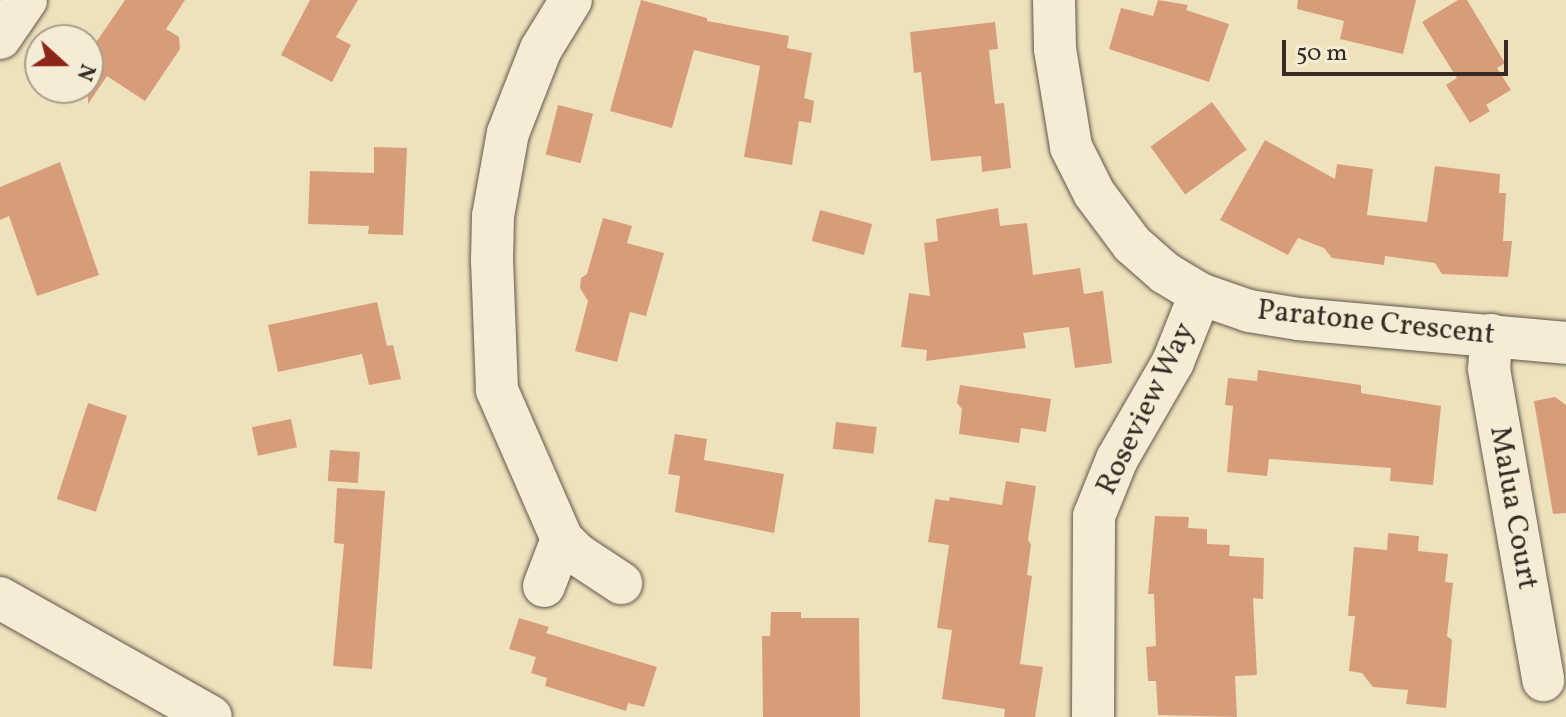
<!DOCTYPE html>
<style>
body{margin:0}
#map{position:relative;width:1566px;height:717px;overflow:hidden;background:#eee2bd;font-family:Vollkorn,serif}
div>[style]{position:absolute}
[style*='--x']{left:calc(var(--x)*1px);top:calc(var(--y)*1px);width:calc(var(--w)*1px);rotate:calc(var(--a)*1deg)}
.building>*{inset:0;background:#d79d7b;transform-origin:0 0}
.roads{filter:drop-shadow(0 0 2px #64584a) drop-shadow(0 0 2px #64584a)}
.minor>*{height:42px;margin:-21px;padding:0 21px;transform-origin:21px;border-radius:21px;background:#f4ecd4}
span{translate:-50% -50%;white-space:nowrap;text-align:center;line-height:1.15;-webkit-text-stroke:6px #f4ecd4;paint-order:stroke}
.street-label{font-size:30px;color:#362a23}
.north{position:absolute;left:24px;top:24px;width:80px;height:80px;box-sizing:border-box;background:#f4ecd4;border:2px solid #a89e8d;border-radius:50%;rotate:111deg;font-size:22px;font-weight:700;line-height:32px;text-align:center;color:#362a23}
.north::after{content:'';display:block;margin:auto;width:28px;height:36px;background:#8f2418;clip-path:polygon(50% 0,100% 100%,50% 72%,0 100%)}
.scale{position:absolute;left:1282px;top:40px;width:226px;height:36px;box-sizing:border-box;border:4px solid #362a23;border-top:0;padding-left:10px;font-size:24px;line-height:28px;white-space:nowrap;color:#362a23;-webkit-text-stroke:6px #f4ecd4;paint-order:stroke}
</style>
<div id="map">
<div class="building">
<div style="clip-path:polygon(125px 0,185px 0,166px 29px,179px 37px,180px 49px,145px 101px,107px 76px,88px 104px,88px 54px)"></div>
<div style="clip-path:polygon(310px 0,358px 0,336px 37px,351px 45px,332px 82px,281px 55px)"></div>
<div style="clip-path:polygon(641px 0,707px 18px,707px 21px,789px 36px,787px 48px,812px 53px,804px 98px,814px 101px,811px 123px,799px 121px,792px 165px,744px 157px,760px 66px,694px 50px,672px 128px,610px 111px)"></div>
<div style="clip-path:polygon(1158px 0,1188px 5px,1186px 10px,1229px 24px,1209px 82px,1109px 49px,1121px 8px,1153px 16px)"></div>
<div style="clip-path:polygon(1298px 0,1416px 0,1403px 54px,1340px 39px,1344px 21px,1297px 9px)"></div>
<div style="clip-path:polygon(1458px 0,1467px 0,1505px 63px,1497px 68px,1511px 90px,1486px 105px,1490px 111px,1470px 123px,1446px 85px,1457px 78px,1422px 22px)"></div>
<div style="clip-path:polygon(995px 22px,998px 49px,989px 50px,995px 104px,1004px 103px,1011px 168px,982px 172px,981px 156px,931px 161px,921px 72px,914px 73px,910px 32px)"></div>
<div style="left:1212px;top:102px;width:59px;height:76px;rotate:54deg"></div>
<div style="left:558px;top:105px;width:36px;height:51px;rotate:14deg"></div>
<div style="clip-path:polygon(1265px 140px,1335px 179px,1337px 164px,1373px 169px,1367px 215px,1427px 222px,1435px 166px,1500px 174px,1499px 193px,1506px 193px,1503px 241px,1512px 241px,1508px 277px,1442px 274px,1435px 263px,1385px 256px,1384px 265px,1332px 258px,1324px 248px,1298px 238px,1288px 255px,1220px 220px)"></div>
<div style="clip-path:polygon(374px 147px,407px 148px,403px 235px,368px 234px,369px 226px,308px 224px,310px 171px,374px 173px)"></div>
<div style="clip-path:polygon(60px 162px,99px 275px,37px 296px,9px 216px,0 220px,0 187px)"></div>
<div style="clip-path:polygon(998px 208px,1000px 226px,1027px 223px,1033px 275px,1080px 268px,1084px 294px,1103px 291px,1112px 363px,1075px 368px,1069px 327px,1023px 333px,1026px 348px,926px 361px,927px 350px,901px 347px,909px 293px,930px 296px,924px 243px,938px 241px,936px 219px)"></div>
<div style="left:820px;top:210px;width:54px;height:32px;rotate:15deg"></div>
<div style="clip-path:polygon(603px 218px,632px 226px,627px 243px,664px 253px,646px 316px,630px 312px,617px 362px,575px 351px,588px 301px,580px 288px,581px 278px,587px 274px)"></div>
<div style="clip-path:polygon(377px 302px,387px 346px,393px 345px,401px 379px,369px 385px,362px 354px,278px 372px,268px 325px)"></div>
<div style="clip-path:polygon(1258px 370px,1361px 385px,1361px 393px,1441px 406px,1433px 485px,1390px 481px,1391px 468px,1269px 459px,1267px 476px,1227px 472px,1233px 406px,1225px 405px,1228px 378px,1257px 381px)"></div>
<div style="clip-path:polygon(960px 385px,1051px 399px,1046px 432px,1021px 428px,1019px 443px,959px 434px,962px 409px,957px 403px)"></div>
<div style="clip-path:polygon(1555px 397px,1566px 405px,1566px 513px,1553px 514px,1534px 401px)"></div>
<div style="left:88px;top:403px;width:41px;height:101px;rotate:18deg"></div>
<div style="left:291px;top:419px;width:29px;height:40px;rotate:78deg"></div>
<div style="left:836px;top:422px;width:41px;height:27px;rotate:7deg"></div>
<div style="clip-path:polygon(675px 434px,707px 439px,704px 460px,784px 474px,774px 533px,675px 512px,680px 476px,668px 474px)"></div>
<div style="left:330px;top:450px;width:30px;height:31px;rotate:4deg"></div>
<div style="clip-path:polygon(1006px 481px,1036px 486px,1028px 540px,1031px 544px,1027px 575px,1032px 576px,1020px 664px,1043px 667px,1035px 717px,1004px 717px,1005px 709px,942px 699px,952px 630px,937px 628px,949px 545px,928px 542px,935px 499px,949px 501px,950px 497px,1002px 505px)"></div>
<div style="clip-path:polygon(337px 488px,385px 491px,372px 669px,333px 666px,344px 544px,334px 543px)"></div>
<div style="clip-path:polygon(1155px 516px,1189px 517px,1188px 528px,1207px 529px,1207px 544px,1230px 545px,1229px 556px,1264px 558px,1263px 599px,1253px 598px,1257px 675px,1235px 676px,1237px 717px,1158px 715px,1156px 681px,1148px 681px,1146px 647px,1156px 646px,1154px 594px,1148px 594px)"></div>
<div style="clip-path:polygon(1388px 533px,1419px 536px,1418px 551px,1448px 554px,1445px 582px,1453px 583px,1447px 636px,1452px 640px,1446px 708px,1406px 704px,1408px 690px,1373px 687px,1362px 673px,1349px 671px,1355px 616px,1348px 616px,1354px 547px,1387px 550px)"></div>
<div style="clip-path:polygon(771px 612px,801px 612px,801px 618px,859px 618px,860px 717px,763px 717px,762px 636px,770px 636px)"></div>
<div style="clip-path:polygon(519px 618px,549px 627px,546px 633px,657px 667px,644px 707px,628px 703px,626px 711px,545px 686px,547px 678px,531px 673px,536px 657px,509px 649px)"></div>
</div>
<div class="roads">
<div class="minor">
<div style="--x:1054;--y:0;--w:49;--a:88.8"></div>
<div style="--x:1055;--y:49;--w:99;--a:80.7"></div>
<div style="--x:1071;--y:147;--w:51;--a:63.4"></div>
<div style="--x:1094;--y:193;--w:64;--a:53.3"></div>
<div style="--x:1132;--y:244;--w:44;--a:41.3"></div>
<div style="--x:1165;--y:273;--w:41;--a:31"></div>
<div style="--x:1200;--y:294;--w:52;--a:19.1"></div>
<div style="--x:1249;--y:311;--w:50;--a:9.3"></div>
<div style="--x:1298;--y:319;--w:269;--a:5.1"></div>
<div style="--x:0;--y:38;--w:46;--a:-55.6"></div>
<div style="--x:1491;--y:335;--w:34;--a:93"></div>
<div style="--x:1489;--y:369;--w:316;--a:80.1"></div>
<div style="--x:562;--y:539;--w:163;--a:-113.6"></div>
<div style="--x:497;--y:390;--w:130;--a:-92.2"></div>
<div style="--x:492;--y:260;--w:44;--a:-88.7"></div>
<div style="--x:493;--y:216;--w:84;--a:-79.8"></div>
<div style="--x:508;--y:133;--w:90;--a:-68.6"></div>
<div style="--x:541;--y:49;--w:57;--a:-58.5"></div>
<div style="--x:544;--y:586;--w:50;--a:-69"></div>
<div style="--x:562;--y:539;--w:21;--a:45"></div>
<div style="--x:577;--y:554;--w:53;--a:33.4"></div>
<div style="--x:0;--y:598;--w:242;--a:29.4"></div>
<div style="--x:1093;--y:717;--w:201;--a:-89.7"></div>
<div style="--x:1094;--y:516;--w:61;--a:-68"></div>
<div style="--x:1117;--y:459;--w:112;--a:-60"></div>
<div style="--x:1173;--y:362;--w:73;--a:-68.3"></div>
</div>
</div>
<div class="street-label">
<span style="left:1376px;top:323px;rotate:6deg">Paratone Crescent</span>
<span style="left:1146px;top:409px;rotate:-64deg">Roseview Way</span>
<span style="left:1513px;top:508px;rotate:80deg">Malua Court</span>
</div>
<div class="north">N</div>
<div class="scale">50 m</div>
</div>
